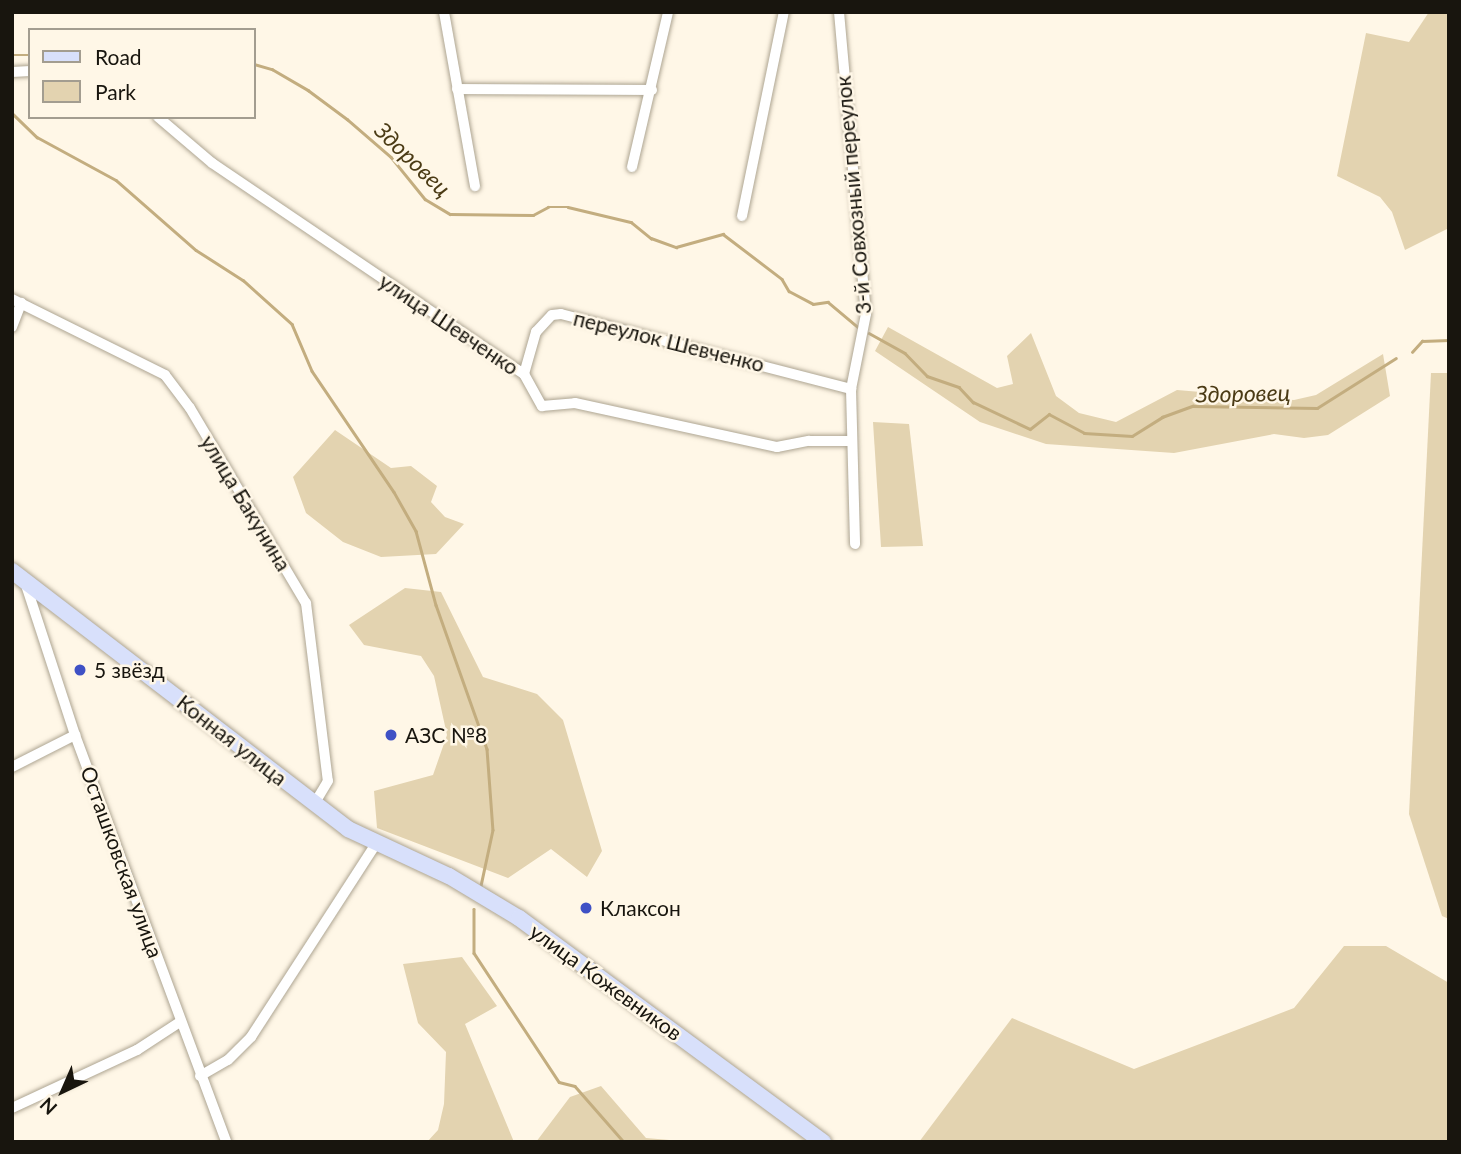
<!DOCTYPE html>
<meta charset="utf-8">
<style>
body{margin:0}
#map{position:relative;width:1461px;height:1154px;overflow:hidden;background:#fff7e7;font-family:Lato,sans-serif}
div>[style]{position:absolute}
[style*='--x']{left:calc(var(--x)*1px);top:calc(var(--y)*1px);width:calc(var(--w)*1px);rotate:calc(var(--a)*1deg)}
.green>*{inset:0;background:#e3d3b0}
.stream>*{height:2.5px;margin:-1.25px;padding:0 1.25px;transform-origin:1.25px;border-radius:1.25px;background:#c3ad7f}
.roads{filter:drop-shadow(0 0 2px #aea592) drop-shadow(0 0 2px #aea592)}
.minor>*{height:10px;margin:-5px;padding:0 5px;transform-origin:5px;border-radius:5px;background:#fff}
.primary>*{height:16px;margin:-8px;padding:0 8px;transform-origin:8px;border-radius:8px;background:#d8e0fb}
.dots>*{width:19px;height:19px;translate:-50% -50%;box-sizing:border-box;border:4px solid #fff7e7;border-radius:50%}
span{translate:-50% -50%;white-space:nowrap;text-align:center;line-height:1.15;-webkit-text-stroke:5px #fff7e7;paint-order:stroke}
.street-label{font-size:21px;color:#18150e}
.poi-label{font-size:21px;color:#18150e}
.left{translate:0 -50%;text-align:left}
.water-label{font-size:23px;color:#4b3b15;font-style:italic}
.frame{position:absolute;inset:0;border:14px solid #18150e;pointer-events:none}
.legend{position:absolute;left:28px;top:28px;width:228px;height:91px;box-sizing:border-box;background:#fff7e7;border:2px solid #a39d90;margin:0;padding:9px 12px;list-style:none;font-size:21px;color:#18150e}
.legend li{display:flex;align-items:center;gap:14px;height:35px}
.legend b{width:35px;border:2px solid #a39d90}
.north{position:absolute;left:28px;top:1056px;width:70px;height:70px;-webkit-text-stroke:5px #fff7e7;paint-order:stroke;rotate:224deg;font-size:19px;font-weight:700;line-height:28px;text-align:center;color:#18150e}
.north::after{content:'';display:block;margin:auto;width:24px;height:32px;background:#18150e;clip-path:polygon(50% 0,100% 100%,50% 72%,0 100%)}
</style>
<div id="map">
<div class="green">
<div style="clip-path:polygon(1429px 12px,1449px 12px,1449px 228px,1405px 250px,1392px 212px,1380px 197px,1337px 176px,1366px 33px,1409px 42px)"></div>
<div style="clip-path:polygon(888px 327px,997px 388px,1013px 384px,1007px 356px,1031px 333px,1056px 396px,1079px 413px,1116px 422px,1177px 390px,1294px 400px,1316px 395px,1383px 354px,1390px 396px,1328px 435px,1304px 438px,1274px 434px,1174px 453px,1046px 444px,980px 422px,875px 351px)"></div>
<div style="clip-path:polygon(1431px 373px,1449px 373px,1449px 919px,1442px 916px,1409px 814px)"></div>
<div style="clip-path:polygon(873px 422px,909px 424px,923px 546px,881px 547px)"></div>
<div style="clip-path:polygon(335px 430px,391px 468px,411px 466px,437px 486px,431px 502px,445px 517px,464px 524px,436px 554px,381px 557px,343px 542px,306px 513px,293px 477px)"></div>
<div style="clip-path:polygon(405px 588px,441px 592px,483px 677px,537px 694px,563px 720px,602px 851px,587px 877px,551px 849px,508px 878px,377px 828px,374px 791px,433px 775px,447px 735px,434px 676px,421px 656px,364px 645px,349px 625px)"></div>
<div style="clip-path:polygon(1344px 946px,1386px 946px,1449px 983px,1449px 1142px,919px 1142px,1012px 1018px,1134px 1069px,1294px 1008px)"></div>
<div style="clip-path:polygon(462px 957px,497px 1006px,465px 1024px,514px 1142px,427px 1142px,438px 1130px,444px 1104px,446px 1052px,418px 1023px,403px 964px)"></div>
<div style="clip-path:polygon(601px 1086px,646px 1138px,693px 1142px,536px 1142px,570px 1097px)"></div>
</div>
<div class="stream">
<div style="--x:12;--y:55;--w:18;--a:0"></div>
<div style="--x:254;--y:64;--w:19;--a:16"></div>
<div style="--x:272;--y:69;--w:42;--a:30.3"></div>
<div style="--x:308;--y:90;--w:49;--a:36.6"></div>
<div style="--x:347;--y:119;--w:58;--a:40.8"></div>
<div style="--x:391;--y:157;--w:54;--a:51"></div>
<div style="--x:425;--y:199;--w:29;--a:31"></div>
<div style="--x:450;--y:214;--w:83;--a:0.7"></div>
<div style="--x:533;--y:215;--w:17;--a:-28"></div>
<div style="--x:548;--y:207;--w:20;--a:0"></div>
<div style="--x:568;--y:207;--w:65;--a:13.4"></div>
<div style="--x:631;--y:222;--w:26;--a:39"></div>
<div style="--x:651;--y:238;--w:27;--a:20"></div>
<div style="--x:676;--y:247;--w:49;--a:-15.5"></div>
<div style="--x:723;--y:234;--w:74;--a:37.3"></div>
<div style="--x:782;--y:279;--w:14;--a:60"></div>
<div style="--x:789;--y:291;--w:27;--a:28"></div>
<div style="--x:813;--y:304;--w:15;--a:-8"></div>
<div style="--x:828;--y:302;--w:38;--a:40"></div>
<div style="--x:12;--y:113;--w:35;--a:44"></div>
<div style="--x:37;--y:137;--w:90;--a:28.6"></div>
<div style="--x:116;--y:180;--w:106;--a:41.2"></div>
<div style="--x:196;--y:250;--w:56;--a:32.6"></div>
<div style="--x:243;--y:280;--w:66;--a:41.9"></div>
<div style="--x:292;--y:324;--w:51;--a:66.9"></div>
<div style="--x:312;--y:371;--w:146;--a:55.9"></div>
<div style="--x:394;--y:492;--w:45;--a:60.6"></div>
<div style="--x:416;--y:531;--w:77;--a:74.9"></div>
<div style="--x:436;--y:605;--w:153;--a:70.5"></div>
<div style="--x:487;--y:749;--w:81;--a:85.8"></div>
<div style="--x:493;--y:830;--w:57;--a:102.1"></div>
<div style="--x:869;--y:333;--w:41;--a:29.1"></div>
<div style="--x:905;--y:353;--w:32;--a:46"></div>
<div style="--x:927;--y:376;--w:34;--a:19"></div>
<div style="--x:959;--y:387;--w:21;--a:47"></div>
<div style="--x:973;--y:402;--w:63;--a:25.3"></div>
<div style="--x:1030;--y:429;--w:24;--a:-38"></div>
<div style="--x:1049;--y:414;--w:40;--a:28"></div>
<div style="--x:1084;--y:433;--w:48;--a:3.6"></div>
<div style="--x:1132;--y:436;--w:36;--a:-32"></div>
<div style="--x:1162;--y:417;--w:33;--a:-20"></div>
<div style="--x:1193;--y:406;--w:124;--a:0.9"></div>
<div style="--x:1317;--y:408;--w:93;--a:-32.3"></div>
<div style="--x:1412;--y:352;--w:15;--a:-48"></div>
<div style="--x:1422;--y:341;--w:27;--a:-2"></div>
<div style="--x:474;--y:909;--w:44;--a:90"></div>
<div style="--x:474;--y:953;--w:154;--a:56.6"></div>
<div style="--x:559;--y:1082;--w:16;--a:14"></div>
<div style="--x:575;--y:1086;--w:74;--a:48.8"></div>
</div>
<div class="roads">
<div class="minor">
<div style="--x:444;--y:12;--w:177;--a:79.9"></div>
<div style="--x:839;--y:12;--w:303;--a:84.9"></div>
<div style="--x:866;--y:314;--w:76;--a:101.3"></div>
<div style="--x:851;--y:389;--w:155;--a:88.5"></div>
<div style="--x:12;--y:72;--w:18;--a:-3"></div>
<div style="--x:457;--y:89;--w:195;--a:0.3"></div>
<div style="--x:158;--y:117;--w:71;--a:40.4"></div>
<div style="--x:212;--y:163;--w:377;--a:34.1"></div>
<div style="--x:524;--y:374;--w:37;--a:61"></div>
<div style="--x:542;--y:406;--w:33;--a:-5"></div>
<div style="--x:575;--y:403;--w:207;--a:12.3"></div>
<div style="--x:777;--y:447;--w:33;--a:-11"></div>
<div style="--x:809;--y:441;--w:43;--a:0"></div>
<div style="--x:632;--y:167;--w:159;--a:-76.9"></div>
<div style="--x:742;--y:216;--w:208;--a:-78.4"></div>
<div style="--x:12;--y:299;--w:171;--a:26.4"></div>
<div style="--x:165;--y:375;--w:41;--a:52.9"></div>
<div style="--x:190;--y:408;--w:227;--a:59.3"></div>
<div style="--x:306;--y:603;--w:179;--a:83"></div>
<div style="--x:328;--y:781;--w:26;--a:121"></div>
<div style="--x:12;--y:327;--w:26;--a:-69"></div>
<div style="--x:524;--y:374;--w:44;--a:-74.1"></div>
<div style="--x:536;--y:332;--w:23;--a:-47"></div>
<div style="--x:552;--y:315;--w:9;--a:-6"></div>
<div style="--x:561;--y:314;--w:300;--a:14.5"></div>
<div style="--x:25;--y:582;--w:161;--a:71.9"></div>
<div style="--x:75;--y:735;--w:434;--a:69.6"></div>
<div style="--x:12;--y:767;--w:71;--a:-26.9"></div>
<div style="--x:200;--y:1076;--w:32;--a:-30"></div>
<div style="--x:228;--y:1060;--w:33;--a:-45"></div>
<div style="--x:251;--y:1037;--w:229;--a:-57.1"></div>
<div style="--x:12;--y:1108;--w:138;--a:-24.9"></div>
<div style="--x:137;--y:1050;--w:51;--a:-33.1"></div>
</div>
<div class="primary">
<div style="--x:12;--y:571;--w:424;--a:37.5"></div>
<div style="--x:348;--y:829;--w:111;--a:25"></div>
<div style="--x:449;--y:876;--w:82;--a:31"></div>
<div style="--x:519;--y:918;--w:378;--a:36.4"></div>
</div>
</div>
<div class="dots">
<div style="left:80px;top:670px;background:#3f51c5"></div>
<div style="left:391px;top:735px;background:#3f51c5"></div>
<div style="left:586px;top:908px;background:#3f51c5"></div>
</div>
<div class="street-label">
<span style="left:853px;top:195px;rotate:-95deg">3-й Совхозный переулок</span>
<span style="left:449px;top:324px;rotate:34deg">улица Шевченко</span>
<span style="left:669px;top:341px;rotate:14deg">переулок Шевченко</span>
<span style="left:246px;top:503px;rotate:59deg">улица Бакунина</span>
<span style="left:232px;top:740px;rotate:38deg">Конная улица</span>
<span style="left:122px;top:862px;rotate:70deg">Осташковская улица</span>
<span style="left:606px;top:982px;rotate:36deg">улица Кожевников</span>
</div>
<div class="poi-label">
<span class="left" style="left:94px;top:670px">5 звёзд</span>
<span class="left" style="left:405px;top:735px">АЗС №8</span>
<span class="left" style="left:600px;top:908px">Клаксон</span>
</div>
<div class="water-label">
<span style="left:413px;top:159px;rotate:44deg">Здоровец</span>
<span style="left:1243px;top:393px;rotate:-1deg">Здоровец</span>
</div>
<div class="frame"></div>
<ul class="legend">
<li><b style="height:9px;background:#d8e0fb"></b>Road</li>
<li><b style="height:19px;background:#e3d3b0"></b>Park</li>
</ul>
<div class="north">N</div>
</div>
